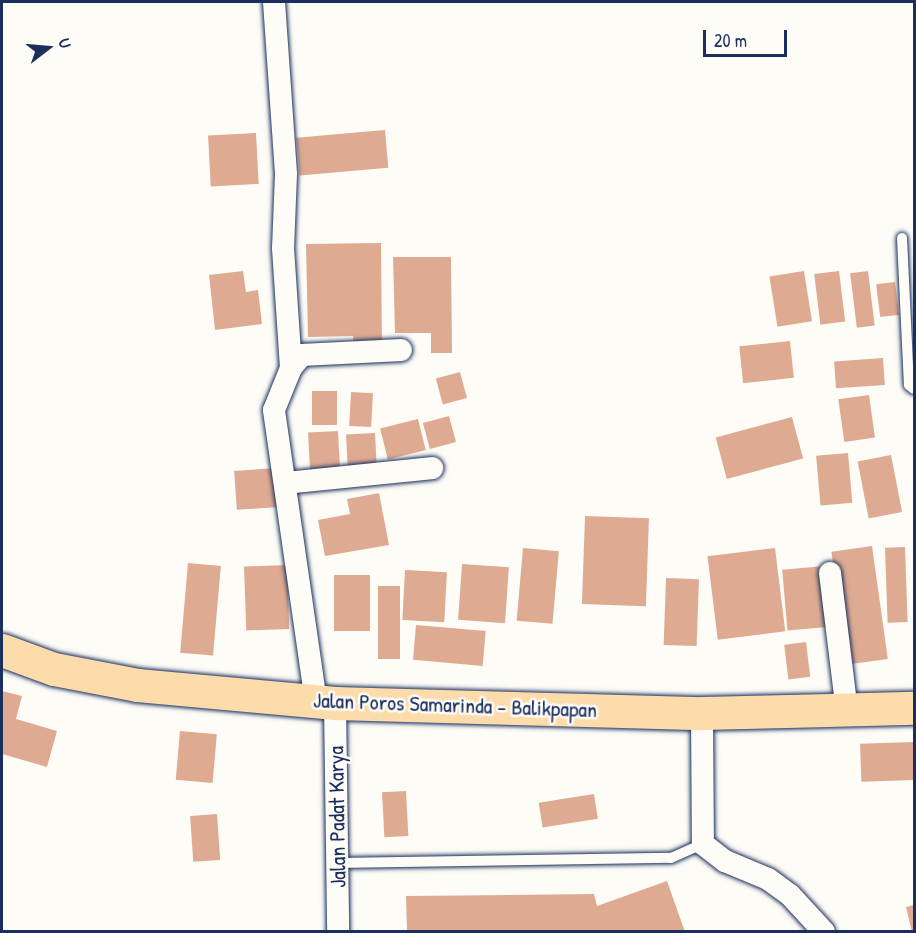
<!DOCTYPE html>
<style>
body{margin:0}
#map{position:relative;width:916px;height:933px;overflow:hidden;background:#fdfcf7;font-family:"Patrick Hand",sans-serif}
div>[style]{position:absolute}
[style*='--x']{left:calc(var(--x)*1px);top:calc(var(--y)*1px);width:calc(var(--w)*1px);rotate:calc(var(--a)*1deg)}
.building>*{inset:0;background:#deab92;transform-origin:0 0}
.roads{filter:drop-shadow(0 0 2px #1b2f5e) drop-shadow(0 0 2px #1b2f5e)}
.lane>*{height:10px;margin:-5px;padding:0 5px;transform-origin:5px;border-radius:5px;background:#fdfcf7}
.street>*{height:22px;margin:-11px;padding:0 11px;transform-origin:11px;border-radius:11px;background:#fdfcf7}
.highway>*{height:33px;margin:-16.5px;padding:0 16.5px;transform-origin:16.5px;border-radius:16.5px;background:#fddcac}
span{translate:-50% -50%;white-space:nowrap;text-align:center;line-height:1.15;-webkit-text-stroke:5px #fdfcf7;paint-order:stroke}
.street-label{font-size:22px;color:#1b2f5e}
.frame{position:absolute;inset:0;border:3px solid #1b2f5e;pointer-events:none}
.north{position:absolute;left:18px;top:18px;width:60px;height:60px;-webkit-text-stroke:4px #fdfcf7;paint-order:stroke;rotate:74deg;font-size:16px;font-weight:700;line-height:24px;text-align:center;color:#1b2f5e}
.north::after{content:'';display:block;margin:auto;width:21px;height:27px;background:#1b2f5e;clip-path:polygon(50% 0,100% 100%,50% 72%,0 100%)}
.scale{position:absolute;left:703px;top:30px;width:84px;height:27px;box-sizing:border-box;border:3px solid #1b2f5e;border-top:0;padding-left:8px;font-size:18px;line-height:21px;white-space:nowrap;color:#1b2f5e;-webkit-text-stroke:4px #fdfcf7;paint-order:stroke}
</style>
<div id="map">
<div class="building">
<div style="left:385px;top:130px;width:38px;height:89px;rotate:85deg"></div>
<div style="left:256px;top:133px;width:51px;height:48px;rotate:87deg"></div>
<div style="clip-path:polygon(381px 243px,382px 346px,354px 346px,353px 336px,308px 337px,306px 244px)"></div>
<div style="clip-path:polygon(393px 257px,451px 257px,452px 353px,431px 353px,431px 333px,395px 333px)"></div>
<div style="clip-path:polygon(243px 271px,246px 292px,258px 290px,262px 324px,215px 330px,209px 275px)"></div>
<div style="left:804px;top:271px;width:51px;height:35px;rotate:81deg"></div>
<div style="left:839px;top:271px;width:51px;height:25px;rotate:83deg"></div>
<div style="left:868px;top:271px;width:55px;height:18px;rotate:83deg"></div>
<div style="left:895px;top:282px;width:33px;height:19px;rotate:83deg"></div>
<div style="left:790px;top:341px;width:37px;height:51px;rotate:84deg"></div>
<div style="left:883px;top:358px;width:27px;height:49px;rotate:86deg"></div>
<div style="left:460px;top:372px;width:27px;height:25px;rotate:75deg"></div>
<div style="left:312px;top:391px;width:25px;height:34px"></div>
<div style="left:351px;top:392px;width:22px;height:34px;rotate:3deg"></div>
<div style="left:869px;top:395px;width:43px;height:31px;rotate:82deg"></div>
<div style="left:449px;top:416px;width:27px;height:27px;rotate:75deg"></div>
<div style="left:792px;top:417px;width:43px;height:79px;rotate:75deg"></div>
<div style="left:418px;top:419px;width:32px;height:39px;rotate:76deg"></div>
<div style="left:338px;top:431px;width:40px;height:30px;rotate:87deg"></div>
<div style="left:375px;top:433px;width:36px;height:29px;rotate:87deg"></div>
<div style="left:848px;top:453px;width:50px;height:32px;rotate:85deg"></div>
<div style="left:891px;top:455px;width:58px;height:34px;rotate:79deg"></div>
<div style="left:276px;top:468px;width:39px;height:42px;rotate:86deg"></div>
<div style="clip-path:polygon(379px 493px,389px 545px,325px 556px,318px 520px,350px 514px,347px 499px)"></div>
<div style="left:585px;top:516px;width:64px;height:88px;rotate:2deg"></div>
<div style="left:872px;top:546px;width:114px;height:41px;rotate:82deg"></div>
<div style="left:905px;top:547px;width:75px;height:20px;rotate:88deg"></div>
<div style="left:523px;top:548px;width:36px;height:73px;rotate:5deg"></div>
<div style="left:775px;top:548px;width:84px;height:68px;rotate:83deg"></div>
<div style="left:188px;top:563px;width:33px;height:90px;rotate:5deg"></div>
<div style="left:462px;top:564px;width:47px;height:56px;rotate:4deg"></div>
<div style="left:287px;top:565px;width:64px;height:43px;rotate:88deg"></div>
<div style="left:825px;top:566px;width:61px;height:43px;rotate:85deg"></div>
<div style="left:405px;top:570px;width:42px;height:50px;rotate:3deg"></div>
<div style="left:334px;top:575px;width:36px;height:56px"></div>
<div style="left:666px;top:578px;width:33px;height:67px;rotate:2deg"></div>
<div style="left:378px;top:586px;width:22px;height:73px"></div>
<div style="left:416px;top:625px;width:70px;height:35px;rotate:5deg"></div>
<div style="left:806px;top:642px;width:35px;height:22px;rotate:83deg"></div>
<div style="clip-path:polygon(2px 691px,22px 696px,16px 719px,57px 731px,47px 767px,2px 754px)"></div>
<div style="left:180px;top:731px;width:37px;height:49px;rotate:5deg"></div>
<div style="left:913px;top:742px;width:38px;height:53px;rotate:88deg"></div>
<div style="left:406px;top:791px;width:45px;height:24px;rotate:87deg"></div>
<div style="left:594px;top:794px;width:25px;height:56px;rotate:81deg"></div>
<div style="left:217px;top:814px;width:46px;height:27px;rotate:86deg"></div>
<div style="clip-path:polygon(667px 881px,685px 932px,407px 932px,406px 896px,594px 894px,597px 906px)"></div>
<div style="clip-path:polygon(914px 905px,914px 932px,912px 932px,906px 907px)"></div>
</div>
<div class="roads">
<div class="lane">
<div style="--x:902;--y:238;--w:147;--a:87.3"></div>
<div style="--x:909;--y:385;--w:6;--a:39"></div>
<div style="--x:337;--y:863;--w:334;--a:-0.9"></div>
<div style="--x:671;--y:858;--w:35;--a:-24"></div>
</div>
<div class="street">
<div style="--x:274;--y:2;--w:172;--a:86"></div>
<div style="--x:286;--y:174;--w:74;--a:92.3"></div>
<div style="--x:283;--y:248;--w:120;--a:86.2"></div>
<div style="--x:285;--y:483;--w:148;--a:-5.8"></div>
<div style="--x:830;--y:573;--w:139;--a:83"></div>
<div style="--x:316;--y:702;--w:295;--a:-98.2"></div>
<div style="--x:274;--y:410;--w:45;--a:-68"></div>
<div style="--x:291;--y:368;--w:17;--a:-50"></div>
<div style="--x:302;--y:355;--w:99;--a:-2.9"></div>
<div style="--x:335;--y:703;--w:229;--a:89.2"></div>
<div style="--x:702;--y:713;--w:131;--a:89.6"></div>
<div style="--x:703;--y:844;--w:28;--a:38"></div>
<div style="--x:725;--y:861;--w:47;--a:22.7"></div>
<div style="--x:768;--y:879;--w:27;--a:36"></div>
<div style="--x:790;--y:895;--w:50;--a:47.4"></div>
</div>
<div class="highway">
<div style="--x:2;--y:650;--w:55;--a:20.1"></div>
<div style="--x:54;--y:669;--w:85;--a:10.9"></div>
<div style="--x:137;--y:685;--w:199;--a:5.2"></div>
<div style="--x:335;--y:703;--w:367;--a:1.6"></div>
<div style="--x:702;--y:713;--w:212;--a:-1.4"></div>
</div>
</div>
<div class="street-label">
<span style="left:455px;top:705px;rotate:2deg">Jalan Poros Samarinda - Balikpapan</span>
<span style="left:337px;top:817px;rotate:-91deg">Jalan Padat Karya</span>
</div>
<div class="frame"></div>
<div class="north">U</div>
<div class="scale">20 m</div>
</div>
